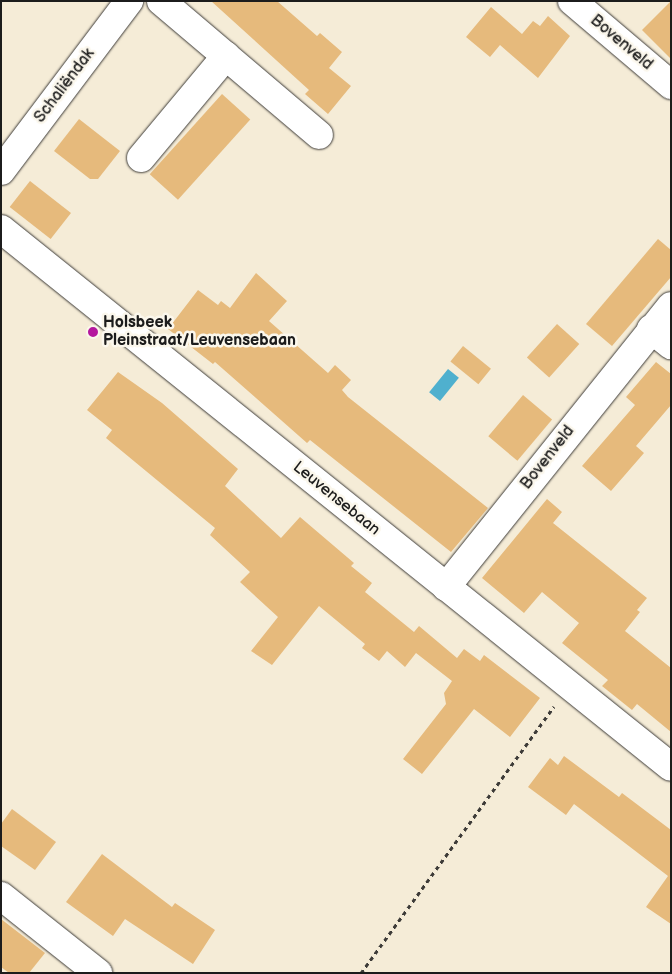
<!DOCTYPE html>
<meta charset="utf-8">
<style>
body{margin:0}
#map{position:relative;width:672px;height:974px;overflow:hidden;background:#f5ecd7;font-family:"Balsamiq Sans",sans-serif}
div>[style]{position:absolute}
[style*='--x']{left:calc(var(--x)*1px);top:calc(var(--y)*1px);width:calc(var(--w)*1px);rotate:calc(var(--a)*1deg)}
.water>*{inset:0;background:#4fb0ce;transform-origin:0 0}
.building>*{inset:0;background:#e6ba7c;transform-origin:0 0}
.path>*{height:3px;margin-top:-1.5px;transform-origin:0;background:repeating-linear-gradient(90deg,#3d3b38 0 4px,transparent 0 8px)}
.roads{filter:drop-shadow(0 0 1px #3d3b38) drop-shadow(0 0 1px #3d3b38)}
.minor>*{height:28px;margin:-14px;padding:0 14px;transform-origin:14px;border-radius:14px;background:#fff}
.dots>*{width:14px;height:14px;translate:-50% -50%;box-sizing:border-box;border:2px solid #fbf7ec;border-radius:50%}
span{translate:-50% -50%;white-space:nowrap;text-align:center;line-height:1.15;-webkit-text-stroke:5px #fbf7ec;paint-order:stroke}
.street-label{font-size:16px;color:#1c1c1c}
.poi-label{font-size:16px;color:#1c1c1c;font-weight:700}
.left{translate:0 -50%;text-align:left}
.frame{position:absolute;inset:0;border:2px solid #1c1c1c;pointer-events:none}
</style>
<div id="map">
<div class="water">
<div style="left:448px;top:369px;width:14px;height:30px;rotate:39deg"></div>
</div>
<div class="building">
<div style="clip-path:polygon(211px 1px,277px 1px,317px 36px,320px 33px,342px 52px,329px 68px,351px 86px,328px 114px,305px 94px,309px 90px)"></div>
<div style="clip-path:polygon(671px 1px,671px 59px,642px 30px)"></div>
<div style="clip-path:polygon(491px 7px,522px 34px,533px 21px,540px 26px,548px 16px,570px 36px,538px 78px,500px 45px,490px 57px,466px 37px)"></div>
<div style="left:222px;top:94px;width:38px;height:108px;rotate:42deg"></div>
<div style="clip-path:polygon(79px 119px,120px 151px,98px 179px,90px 179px,54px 151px)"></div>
<div style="left:30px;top:181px;width:52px;height:33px;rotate:38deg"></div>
<div style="clip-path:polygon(658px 239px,671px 250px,671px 277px,612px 346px,586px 324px)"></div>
<div style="clip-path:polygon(256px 273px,287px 301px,269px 321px,328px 373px,335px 365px,351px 380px,342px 390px,348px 397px,488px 508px,451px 552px,310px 440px,307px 443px,215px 362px,213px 364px,168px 329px,198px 290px,218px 305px,221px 301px,230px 308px)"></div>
<div style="left:557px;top:324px;width:30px;height:45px;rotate:42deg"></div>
<div style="left:463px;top:346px;width:36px;height:20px;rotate:39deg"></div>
<div style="clip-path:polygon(656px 362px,671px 374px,671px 405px,636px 446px,644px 453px,611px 491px,582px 466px,635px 405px,626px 397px)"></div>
<div style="clip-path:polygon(118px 372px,162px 403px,238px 469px,225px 486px,281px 538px,300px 517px,354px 563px,351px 566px,372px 583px,365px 592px,414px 632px,419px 626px,457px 658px,464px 649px,480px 661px,484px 655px,540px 698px,510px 737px,474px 709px,422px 774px,403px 759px,446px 704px,444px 693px,452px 681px,416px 653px,405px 667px,387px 651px,379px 661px,362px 648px,365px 644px,319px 606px,272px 665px,251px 651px,278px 617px,240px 582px,250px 572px,210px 535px,215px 528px,106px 438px,112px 430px,87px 410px)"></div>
<div style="left:523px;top:395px;width:38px;height:54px;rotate:40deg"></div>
<div style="clip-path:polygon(547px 499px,562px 512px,553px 523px,647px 598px,637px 610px,640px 612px,625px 631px,671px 668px,671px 732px,637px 704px,632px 710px,602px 686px,608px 680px,562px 643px,579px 623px,542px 592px,524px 613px,482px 578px)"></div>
<div style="clip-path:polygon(564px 756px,619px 797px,622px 793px,671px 830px,671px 924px,646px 907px,668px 876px,574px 804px,566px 815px,528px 787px,550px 758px,558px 765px)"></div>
<div style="clip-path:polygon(12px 809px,56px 842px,35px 870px,1px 846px,1px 824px)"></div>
<div style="clip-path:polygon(102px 854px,172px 907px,175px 903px,215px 930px,193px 964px,125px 919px,113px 936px,66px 902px)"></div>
<div style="clip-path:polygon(1px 919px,45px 953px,29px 973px,9px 973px,1px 967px)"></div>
</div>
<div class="path">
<div style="--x:361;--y:973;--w:329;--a:-54.1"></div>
</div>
<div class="roads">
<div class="minor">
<div style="--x:161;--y:1;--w:207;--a:40.3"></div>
<div style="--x:572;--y:1;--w:130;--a:40.3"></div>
<div style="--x:141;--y:158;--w:133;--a:-50.2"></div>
<div style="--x:1;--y:171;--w:213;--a:-53"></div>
<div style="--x:1;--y:229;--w:859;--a:38.76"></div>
<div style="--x:651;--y:329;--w:26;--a:39"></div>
<div style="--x:446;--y:587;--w:360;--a:-51.3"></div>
<div style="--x:1;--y:896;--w:124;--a:38.4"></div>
</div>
</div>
<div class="dots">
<div style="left:93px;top:332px;background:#b5179e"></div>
</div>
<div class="street-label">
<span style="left:621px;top:43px;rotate:40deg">Bovenveld</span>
<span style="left:65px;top:86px;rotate:-53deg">Schaliëndak</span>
<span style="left:548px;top:458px;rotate:-52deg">Bovenveld</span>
<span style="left:336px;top:499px;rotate:39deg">Leuvensebaan</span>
</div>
<div class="poi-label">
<span class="left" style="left:103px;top:332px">Holsbeek<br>Pleinstraat/Leuvensebaan</span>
</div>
<div class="frame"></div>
</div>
